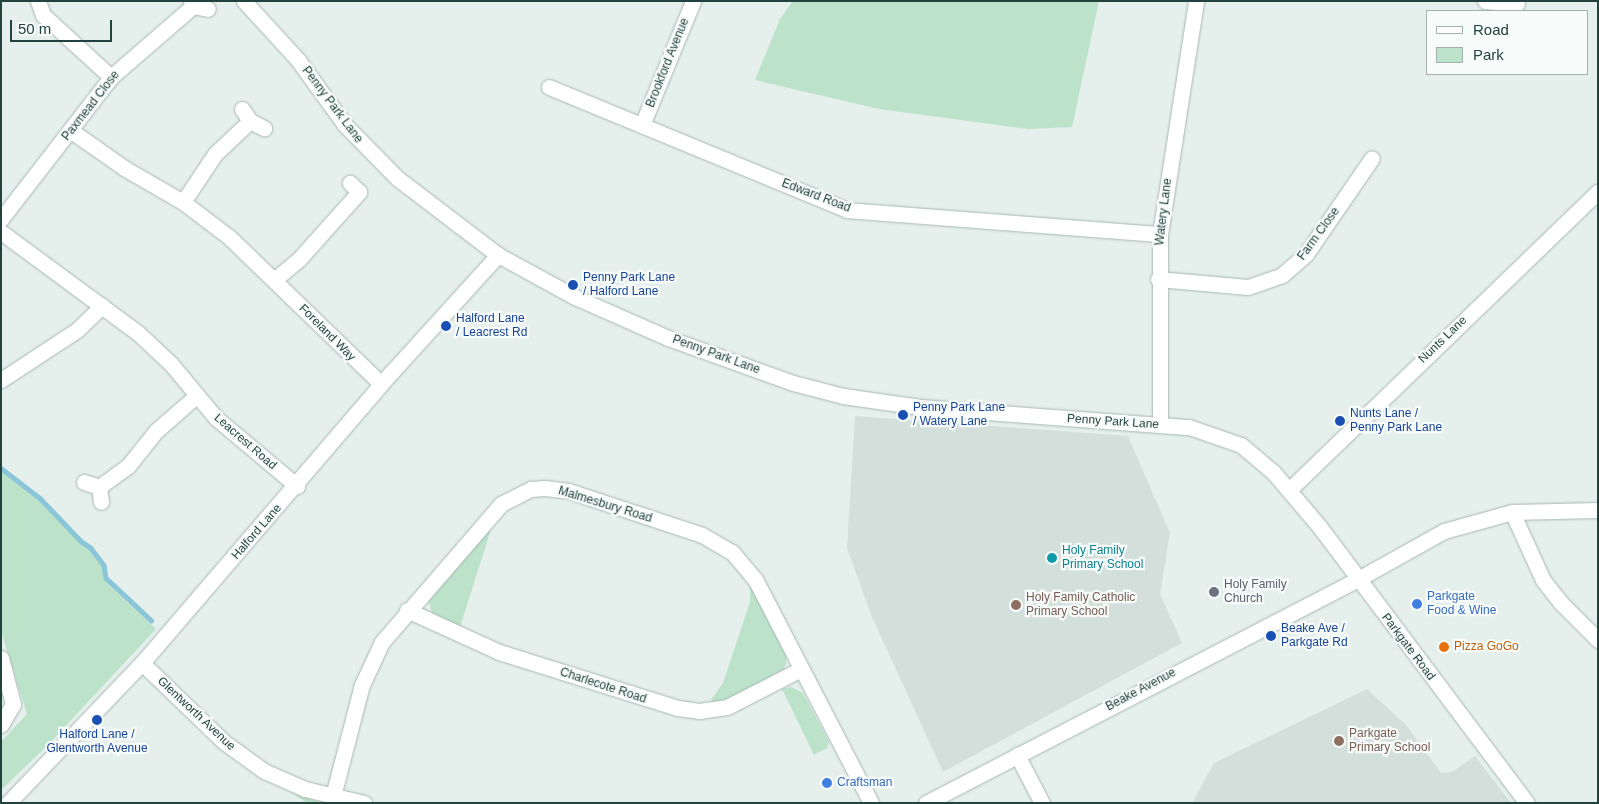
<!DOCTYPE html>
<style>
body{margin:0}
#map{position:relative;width:1599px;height:804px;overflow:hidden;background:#e5efec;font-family:Helvetica,sans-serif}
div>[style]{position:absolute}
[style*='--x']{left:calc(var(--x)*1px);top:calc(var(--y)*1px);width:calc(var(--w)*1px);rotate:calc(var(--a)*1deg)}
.built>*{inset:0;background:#d3dfdb}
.green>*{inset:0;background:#bde2ca}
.stream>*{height:4.5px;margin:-2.25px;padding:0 2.25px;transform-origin:2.25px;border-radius:2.25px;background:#8ac5d8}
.roads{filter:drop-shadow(0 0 1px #a7b8b4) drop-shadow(0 0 1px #a7b8b4)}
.minor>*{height:15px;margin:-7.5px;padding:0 7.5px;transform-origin:7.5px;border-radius:7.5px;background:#fff}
.dots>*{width:14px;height:14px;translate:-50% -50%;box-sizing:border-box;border:2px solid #f7fbf9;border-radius:50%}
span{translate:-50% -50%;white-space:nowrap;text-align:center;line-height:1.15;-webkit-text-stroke:4.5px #f7fbf9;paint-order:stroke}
.street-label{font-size:12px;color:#22433d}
.transit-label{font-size:12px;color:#164399}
.left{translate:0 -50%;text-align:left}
.culture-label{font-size:12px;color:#0d838f}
.worship-label{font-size:12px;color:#5b616d}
.shop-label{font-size:12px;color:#366cbe}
.education-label{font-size:12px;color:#785e54}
.food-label{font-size:12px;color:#c56008}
.frame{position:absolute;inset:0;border:2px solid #22433d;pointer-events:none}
.legend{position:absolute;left:1426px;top:10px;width:162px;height:65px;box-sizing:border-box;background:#f7fbf9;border:1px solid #a2b1ae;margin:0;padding:6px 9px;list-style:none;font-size:15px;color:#22433d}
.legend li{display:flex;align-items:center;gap:10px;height:25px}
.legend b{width:25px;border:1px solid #a2b1ae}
.scale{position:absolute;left:10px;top:20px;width:102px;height:22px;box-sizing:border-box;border:2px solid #22433d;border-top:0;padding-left:6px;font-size:15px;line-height:18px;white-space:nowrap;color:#22433d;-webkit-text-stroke:4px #f7fbf9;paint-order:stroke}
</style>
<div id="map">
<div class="built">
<div style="clip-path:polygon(855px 416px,1128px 436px,1170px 533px,1160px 594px,1182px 643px,943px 772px,872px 617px,847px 548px)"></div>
<div style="clip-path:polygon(1367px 689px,1406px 725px,1441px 773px,1452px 772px,1475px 756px,1511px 803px,1192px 803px,1214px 763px)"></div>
</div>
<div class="green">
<div style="clip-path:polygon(793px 1px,1099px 1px,1072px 127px,1028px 129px,879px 109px,755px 80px,780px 19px)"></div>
<div style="clip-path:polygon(1px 471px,39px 501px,92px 552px,99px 559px,109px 585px,156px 629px,46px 747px,1px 790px,1px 742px,27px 714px,1px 631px)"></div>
<div style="clip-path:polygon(493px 523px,459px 630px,433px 617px,428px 598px)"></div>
<div style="clip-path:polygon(750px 584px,787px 655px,786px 664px,783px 670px,723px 702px,715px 703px,711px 700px,723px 683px,750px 602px)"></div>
<div style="clip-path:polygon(791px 687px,803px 693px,829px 742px,827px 748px,814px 755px,782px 689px)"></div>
<div style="clip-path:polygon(288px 790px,321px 803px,307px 803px)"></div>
</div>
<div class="stream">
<div style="--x:1;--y:468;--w:49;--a:37.6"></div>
<div style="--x:40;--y:498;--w:59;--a:46.4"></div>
<div style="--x:81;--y:541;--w:12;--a:35"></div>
<div style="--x:91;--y:548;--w:21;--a:53"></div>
<div style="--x:104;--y:565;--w:13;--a:81"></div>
<div style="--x:106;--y:578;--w:62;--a:43"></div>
</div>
<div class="roads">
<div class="minor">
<div style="--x:38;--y:1;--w:15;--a:70"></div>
<div style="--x:43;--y:15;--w:92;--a:42.4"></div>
<div style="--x:244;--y:1;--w:80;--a:47.5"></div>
<div style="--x:298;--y:60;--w:80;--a:54.1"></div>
<div style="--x:345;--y:125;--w:74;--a:45.5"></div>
<div style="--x:397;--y:178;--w:127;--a:37.3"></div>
<div style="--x:498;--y:255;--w:88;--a:28.6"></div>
<div style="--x:575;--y:297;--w:102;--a:23.8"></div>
<div style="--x:668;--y:338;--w:133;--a:19.8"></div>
<div style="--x:793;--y:383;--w:52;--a:14.6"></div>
<div style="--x:843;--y:396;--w:78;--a:8.1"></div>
<div style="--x:920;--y:407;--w:270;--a:4.3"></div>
<div style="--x:1189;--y:427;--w:55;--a:19.1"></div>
<div style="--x:1241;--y:445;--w:43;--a:40.3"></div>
<div style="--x:1274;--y:473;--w:70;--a:49.7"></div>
<div style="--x:1319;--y:526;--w:346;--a:53.1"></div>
<div style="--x:1485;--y:1;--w:32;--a:5"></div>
<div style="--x:193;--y:6;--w:15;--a:11"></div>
<div style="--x:549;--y:87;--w:322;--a:22.4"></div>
<div style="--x:847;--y:210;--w:314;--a:4.4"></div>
<div style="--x:242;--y:109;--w:14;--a:56"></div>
<div style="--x:250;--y:121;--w:16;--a:27"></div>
<div style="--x:642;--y:125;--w:134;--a:-67.6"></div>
<div style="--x:70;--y:130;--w:66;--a:35.1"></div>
<div style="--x:124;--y:168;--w:68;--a:30"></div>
<div style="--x:183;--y:202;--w:58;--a:37.3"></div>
<div style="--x:229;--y:237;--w:211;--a:44"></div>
<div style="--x:183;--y:202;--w:58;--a:-56.3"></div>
<div style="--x:215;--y:154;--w:48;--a:-43.3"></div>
<div style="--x:1;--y:219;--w:180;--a:-52.2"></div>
<div style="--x:111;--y:77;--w:108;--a:-40.9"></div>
<div style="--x:193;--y:6;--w:5;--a:-112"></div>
<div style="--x:1;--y:232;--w:170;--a:36.4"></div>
<div style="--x:138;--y:333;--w:45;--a:43.2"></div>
<div style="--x:171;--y:364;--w:70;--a:50.2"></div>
<div style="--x:216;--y:418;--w:106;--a:40"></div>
<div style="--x:1158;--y:279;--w:90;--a:5.1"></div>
<div style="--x:1248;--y:287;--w:36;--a:-19"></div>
<div style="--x:1282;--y:275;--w:32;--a:-41"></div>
<div style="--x:1306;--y:254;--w:116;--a:-55.5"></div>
<div style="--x:274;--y:280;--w:34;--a:-40"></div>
<div style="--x:300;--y:258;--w:89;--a:-48.2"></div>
<div style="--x:359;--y:192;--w:13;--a:-135"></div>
<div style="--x:1;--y:380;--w:91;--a:-33.3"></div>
<div style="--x:77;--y:330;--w:35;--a:-44"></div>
<div style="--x:1160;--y:425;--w:191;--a:-90"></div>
<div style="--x:1160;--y:234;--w:236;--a:-81.2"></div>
<div style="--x:84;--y:482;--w:16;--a:18"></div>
<div style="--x:99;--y:487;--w:15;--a:82"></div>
<div style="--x:99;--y:487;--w:36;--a:-36"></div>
<div style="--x:128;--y:466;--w:45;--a:-51.3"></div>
<div style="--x:156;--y:431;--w:53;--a:-41.2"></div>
<div style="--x:1290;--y:489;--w:428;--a:-44"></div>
<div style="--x:1512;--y:512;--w:75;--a:65.5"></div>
<div style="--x:1543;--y:580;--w:28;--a:52"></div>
<div style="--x:1560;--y:602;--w:54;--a:45"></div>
<div style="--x:407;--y:610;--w:101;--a:24.5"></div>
<div style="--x:499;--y:652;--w:188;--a:17.4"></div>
<div style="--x:678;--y:708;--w:21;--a:8"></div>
<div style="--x:699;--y:711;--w:28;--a:-8"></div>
<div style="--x:727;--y:707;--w:83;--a:-27.2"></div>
<div style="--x:1;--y:658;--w:48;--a:75.4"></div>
<div style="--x:13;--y:704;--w:24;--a:120"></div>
<div style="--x:142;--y:663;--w:114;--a:43.9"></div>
<div style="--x:224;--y:742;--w:49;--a:35.9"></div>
<div style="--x:264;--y:771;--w:45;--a:23.7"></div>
<div style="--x:305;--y:789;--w:61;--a:13.3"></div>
<div style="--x:1017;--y:755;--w:54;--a:62.5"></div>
<div style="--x:333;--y:796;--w:115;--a:-75.4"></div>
<div style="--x:362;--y:685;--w:47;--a:-65.1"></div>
<div style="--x:382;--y:642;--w:182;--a:-49.2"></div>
<div style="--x:501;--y:504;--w:34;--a:-27"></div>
<div style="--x:531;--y:489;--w:14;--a:-4"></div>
<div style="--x:545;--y:488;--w:24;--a:7"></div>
<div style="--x:569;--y:491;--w:140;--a:18.3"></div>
<div style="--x:702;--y:535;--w:34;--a:30"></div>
<div style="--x:732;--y:552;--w:35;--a:50"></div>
<div style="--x:755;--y:579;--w:252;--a:62.6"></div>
<div style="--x:8;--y:803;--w:194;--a:-46.3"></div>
<div style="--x:142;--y:663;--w:381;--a:-49.4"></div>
<div style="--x:390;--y:374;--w:161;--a:-47.8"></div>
<div style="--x:926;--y:803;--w:487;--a:-27.4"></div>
<div style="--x:1358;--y:579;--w:98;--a:-29.2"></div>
<div style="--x:1444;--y:531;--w:71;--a:-15.6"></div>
<div style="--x:1512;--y:512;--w:86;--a:-1.3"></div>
</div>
</div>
<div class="dots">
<div style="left:573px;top:285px;background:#1a4fb4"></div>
<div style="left:446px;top:326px;background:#1a4fb4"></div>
<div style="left:903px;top:415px;background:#1a4fb4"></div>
<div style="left:1340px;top:421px;background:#1a4fb4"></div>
<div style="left:1052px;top:558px;background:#0f9aa8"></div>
<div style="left:1214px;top:592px;background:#6b7280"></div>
<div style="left:1417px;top:604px;background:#3f7fe0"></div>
<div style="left:1016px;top:605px;background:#8d6e63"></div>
<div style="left:1271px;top:636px;background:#1a4fb4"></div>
<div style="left:1444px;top:647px;background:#e8710a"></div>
<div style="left:97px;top:720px;background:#1a4fb4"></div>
<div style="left:1339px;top:741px;background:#8d6e63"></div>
<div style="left:827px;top:783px;background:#3f7fe0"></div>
</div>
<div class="street-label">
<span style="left:668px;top:63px;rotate:-68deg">Brookford Avenue</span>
<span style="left:332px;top:105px;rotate:53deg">Penny Park Lane</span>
<span style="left:91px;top:106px;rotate:-52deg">Paxmead Close</span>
<span style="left:816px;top:196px;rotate:21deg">Edward Road</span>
<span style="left:1164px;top:212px;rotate:-83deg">Watery Lane</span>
<span style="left:1319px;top:234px;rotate:-54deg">Farm Close</span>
<span style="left:327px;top:333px;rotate:45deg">Foreland Way</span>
<span style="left:1443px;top:340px;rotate:-44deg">Nunts Lane</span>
<span style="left:716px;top:355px;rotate:20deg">Penny Park Lane</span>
<span style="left:1113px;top:422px;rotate:4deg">Penny Park Lane</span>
<span style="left:245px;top:442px;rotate:41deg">Leacrest Road</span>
<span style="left:605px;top:505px;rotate:17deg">Malmesbury Road</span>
<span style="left:257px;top:532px;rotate:-49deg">Halford Lane</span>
<span style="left:1408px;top:647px;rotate:53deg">Parkgate Road</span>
<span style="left:603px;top:686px;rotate:18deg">Charlecote Road</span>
<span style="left:1141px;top:690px;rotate:-28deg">Beake Avenue</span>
<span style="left:196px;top:714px;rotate:43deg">Glentworth Avenue</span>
</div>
<div class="transit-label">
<span class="left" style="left:583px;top:285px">Penny Park Lane<br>/ Halford Lane</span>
<span class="left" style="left:456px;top:326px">Halford Lane<br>/ Leacrest Rd</span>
<span class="left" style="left:913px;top:415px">Penny Park Lane<br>/ Watery Lane</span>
<span class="left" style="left:1350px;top:421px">Nunts Lane /<br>Penny Park Lane</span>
<span class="left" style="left:1281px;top:636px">Beake Ave /<br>Parkgate Rd</span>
<span style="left:97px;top:742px">Halford Lane /<br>Glentworth Avenue</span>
</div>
<div class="culture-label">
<span class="left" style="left:1062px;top:558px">Holy Family<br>Primary School</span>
</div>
<div class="worship-label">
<span class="left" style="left:1224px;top:592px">Holy Family<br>Church</span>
</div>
<div class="shop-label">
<span class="left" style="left:1427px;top:604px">Parkgate<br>Food &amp; Wine</span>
<span class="left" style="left:837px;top:783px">Craftsman</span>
</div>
<div class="education-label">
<span class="left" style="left:1026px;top:605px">Holy Family Catholic<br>Primary School</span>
<span class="left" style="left:1349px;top:741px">Parkgate<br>Primary School</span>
</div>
<div class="food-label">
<span class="left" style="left:1454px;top:647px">Pizza GoGo</span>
</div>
<div class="frame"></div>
<ul class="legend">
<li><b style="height:6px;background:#fff"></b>Road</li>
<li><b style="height:14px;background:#bde2ca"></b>Park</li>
</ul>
<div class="scale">50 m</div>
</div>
